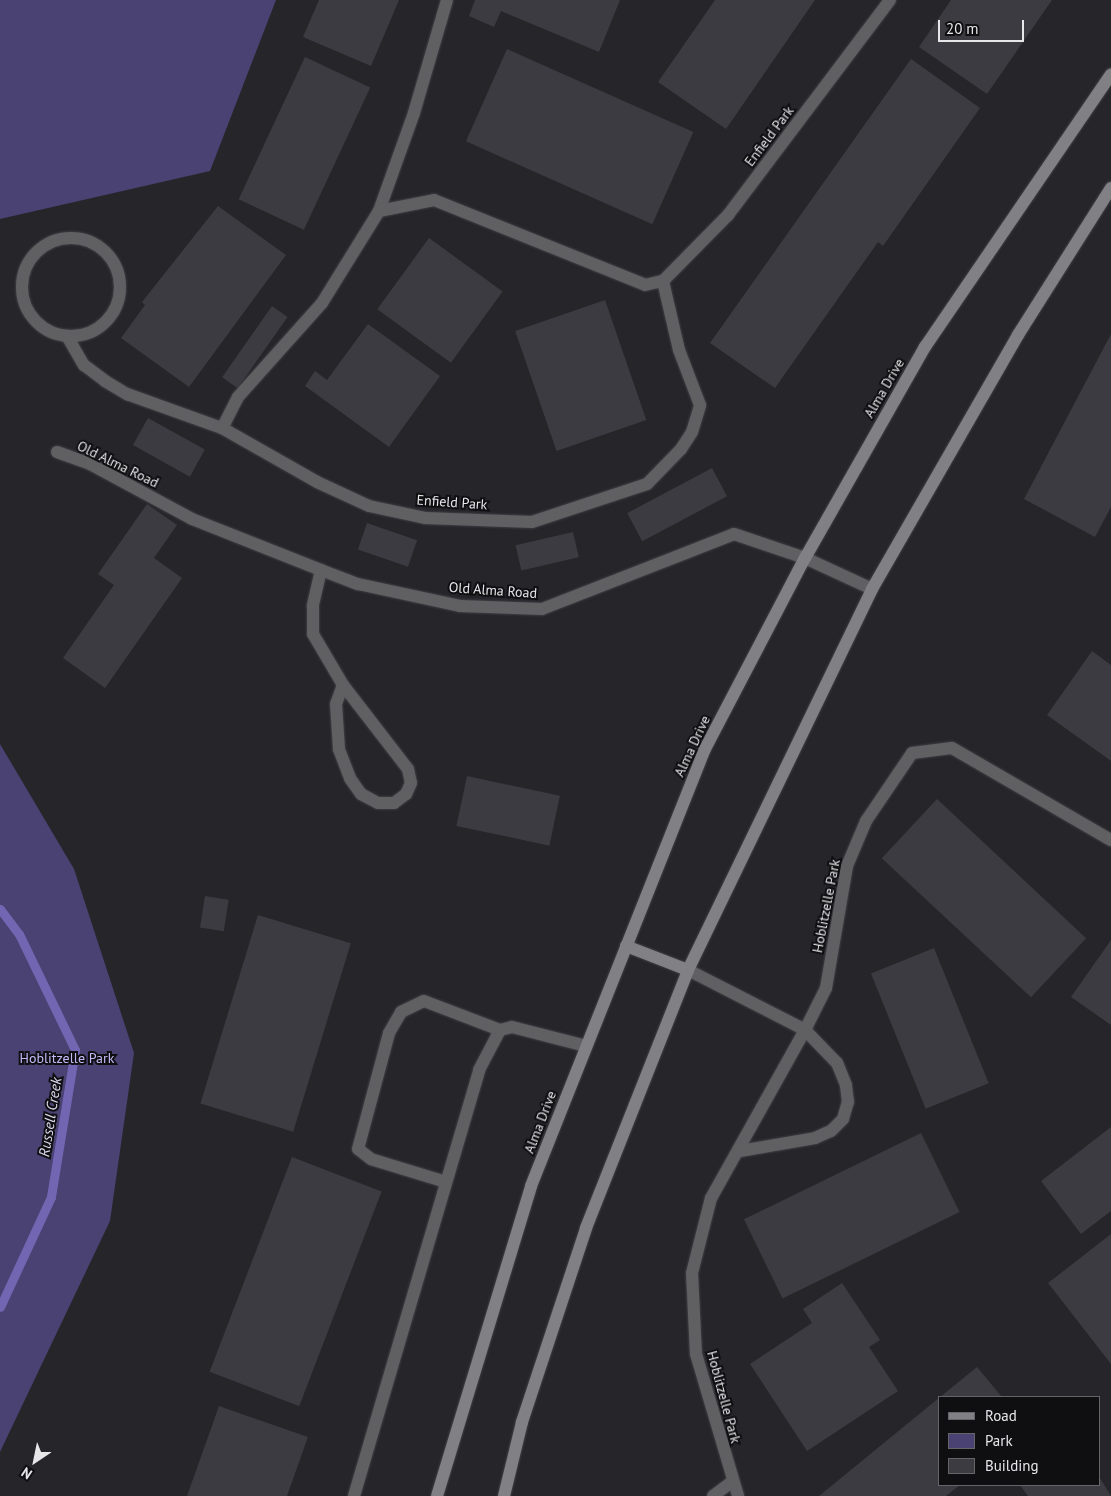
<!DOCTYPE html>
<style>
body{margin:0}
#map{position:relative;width:1111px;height:1496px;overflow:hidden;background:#25252a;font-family:"PT Sans",sans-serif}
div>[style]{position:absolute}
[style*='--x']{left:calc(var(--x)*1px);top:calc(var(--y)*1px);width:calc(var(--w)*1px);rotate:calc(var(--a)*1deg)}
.green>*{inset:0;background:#4a4272}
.stream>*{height:9px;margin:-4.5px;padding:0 4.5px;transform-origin:4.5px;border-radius:4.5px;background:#7265b1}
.building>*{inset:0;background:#3c3b41;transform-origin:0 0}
.roads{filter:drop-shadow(0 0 1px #404045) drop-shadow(0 0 1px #404045)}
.lane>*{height:12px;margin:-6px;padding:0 6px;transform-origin:6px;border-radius:6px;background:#606063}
.lane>.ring{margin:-6px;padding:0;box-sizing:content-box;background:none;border:12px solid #606063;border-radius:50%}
.street>*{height:12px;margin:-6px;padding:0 6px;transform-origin:6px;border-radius:6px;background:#606063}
.secondary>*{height:12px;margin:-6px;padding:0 6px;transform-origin:6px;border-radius:6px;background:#818185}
span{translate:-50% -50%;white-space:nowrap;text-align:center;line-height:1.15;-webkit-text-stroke:4px #0f0e11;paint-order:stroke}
.street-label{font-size:14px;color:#e7e7ea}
.park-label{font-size:14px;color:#c2baf8}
.water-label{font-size:15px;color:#dbd9ee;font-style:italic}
.legend{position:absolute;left:938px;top:1396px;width:162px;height:90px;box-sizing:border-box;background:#0f0e11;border:1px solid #656568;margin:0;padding:6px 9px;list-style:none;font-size:15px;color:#e7e7ea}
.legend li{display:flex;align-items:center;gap:10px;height:25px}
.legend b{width:25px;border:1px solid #656568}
.north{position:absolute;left:10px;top:1436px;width:50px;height:50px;-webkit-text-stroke:4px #0f0e11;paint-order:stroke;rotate:214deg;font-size:14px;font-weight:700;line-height:20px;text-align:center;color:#e7e7ea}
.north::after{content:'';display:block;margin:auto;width:18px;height:22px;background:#e7e7ea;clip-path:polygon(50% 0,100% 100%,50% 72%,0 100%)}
.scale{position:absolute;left:938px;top:20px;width:86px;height:22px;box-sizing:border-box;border:2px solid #e7e7ea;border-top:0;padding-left:6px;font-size:15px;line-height:18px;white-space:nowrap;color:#e7e7ea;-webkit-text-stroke:4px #0f0e11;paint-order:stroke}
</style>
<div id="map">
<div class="green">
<div style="clip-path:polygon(0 0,276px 0,210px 171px,0 219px)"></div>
<div style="clip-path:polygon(0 744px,74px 869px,134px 1053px,110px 1221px,0 1452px)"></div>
</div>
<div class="stream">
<div style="--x:0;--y:909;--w:31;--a:53"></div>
<div style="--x:19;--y:934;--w:129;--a:64.2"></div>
<div style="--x:75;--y:1050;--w:149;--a:99.3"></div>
<div style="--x:51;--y:1197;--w:121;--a:114.9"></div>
</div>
<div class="building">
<div style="clip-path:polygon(319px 0,399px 0,371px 66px,303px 37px)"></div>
<div style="clip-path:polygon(475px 0,620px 0,599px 52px,501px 11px,494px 27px,469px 16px)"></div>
<div style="clip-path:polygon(715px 0,815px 0,726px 129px,658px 82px)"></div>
<div style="clip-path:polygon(951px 0,1052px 0,987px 94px,919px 47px)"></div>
<div style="left:507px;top:49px;width:204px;height:101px;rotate:24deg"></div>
<div style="left:305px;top:57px;width:72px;height:157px;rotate:25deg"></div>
<div style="clip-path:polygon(911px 59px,980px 108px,883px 246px,878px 242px,775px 388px,710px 343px)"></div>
<div style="clip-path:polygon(218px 206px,286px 255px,189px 387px,121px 338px,145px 305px,142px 302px)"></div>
<div style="left:429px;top:238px;width:91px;height:88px;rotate:36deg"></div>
<div style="left:605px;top:300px;width:127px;height:95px;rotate:71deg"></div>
<div style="left:272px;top:306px;width:19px;height:87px;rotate:35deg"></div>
<div style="clip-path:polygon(368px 324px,440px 376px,389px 447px,305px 386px,315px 371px,327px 380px)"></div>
<div style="clip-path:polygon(1111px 334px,1111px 507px,1095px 537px,1024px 499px)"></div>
<div style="left:148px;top:418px;width:65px;height:31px;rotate:29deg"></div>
<div style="left:712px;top:468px;width:32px;height:96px;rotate:62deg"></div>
<div style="clip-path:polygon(147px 504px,177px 525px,154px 558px,182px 578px,105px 688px,63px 658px,114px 585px,98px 574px)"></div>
<div style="left:367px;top:523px;width:53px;height:28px;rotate:19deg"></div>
<div style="left:573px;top:532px;width:26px;height:59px;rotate:77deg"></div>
<div style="clip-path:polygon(1092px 651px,1111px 665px,1111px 761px,1047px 715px)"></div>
<div style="left:467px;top:776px;width:95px;height:51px;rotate:12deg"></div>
<div style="left:937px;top:799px;width:204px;height:81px;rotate:43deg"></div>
<div style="left:205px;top:896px;width:24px;height:32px;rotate:9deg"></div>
<div style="left:258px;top:915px;width:97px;height:197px;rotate:17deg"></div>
<div style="clip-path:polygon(1111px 940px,1111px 1025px,1071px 997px)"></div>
<div style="left:934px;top:948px;width:146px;height:68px;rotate:68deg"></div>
<div style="clip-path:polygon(1111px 1127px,1111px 1211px,1081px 1234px,1041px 1181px)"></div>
<div style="left:921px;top:1133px;width:88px;height:197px;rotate:64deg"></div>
<div style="left:292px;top:1157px;width:96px;height:230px;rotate:21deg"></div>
<div style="clip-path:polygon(1111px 1234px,1111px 1364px,1048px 1283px)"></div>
<div style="clip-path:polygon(842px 1283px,880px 1340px,869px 1347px,898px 1391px,807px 1451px,750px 1364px,812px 1323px,803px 1309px)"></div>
<div style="clip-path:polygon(977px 1367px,1002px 1397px,940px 1397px)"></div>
<div style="clip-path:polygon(940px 1397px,940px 1485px,960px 1485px,946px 1496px,819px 1496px)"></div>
<div style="clip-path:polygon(219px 1406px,308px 1437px,287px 1496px,187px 1496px)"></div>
<div style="clip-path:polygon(1100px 1478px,1111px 1496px,1028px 1496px,1020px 1485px,1100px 1485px)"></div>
</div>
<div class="roads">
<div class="lane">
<div style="--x:447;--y:0;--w:118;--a:106.3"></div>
<div style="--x:414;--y:113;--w:104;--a:109.7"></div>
<div style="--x:379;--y:211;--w:108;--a:121.8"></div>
<div style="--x:322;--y:303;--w:126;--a:131.8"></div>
<div style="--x:238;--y:397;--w:35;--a:117"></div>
<div style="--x:222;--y:428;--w:109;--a:29.6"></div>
<div style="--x:317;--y:482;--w:57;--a:24.8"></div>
<div style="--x:369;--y:506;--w:57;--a:12.1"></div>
<div style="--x:425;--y:518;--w:107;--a:2.1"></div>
<div style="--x:532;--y:522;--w:121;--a:-18.3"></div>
<div style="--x:647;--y:484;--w:49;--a:-45.8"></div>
<div style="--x:681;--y:449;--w:20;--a:-57"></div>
<div style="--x:692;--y:432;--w:28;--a:-73"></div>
<div style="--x:700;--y:405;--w:59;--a:-110.9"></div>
<div style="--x:679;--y:350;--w:71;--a:-103.1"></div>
<div style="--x:379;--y:211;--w:56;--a:-11.3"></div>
<div style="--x:434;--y:200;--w:227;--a:21.9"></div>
<div style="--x:645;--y:285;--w:18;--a:-13"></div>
<div style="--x:663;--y:281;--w:93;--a:-45.4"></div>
<div style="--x:728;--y:215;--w:269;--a:-53"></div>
<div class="ring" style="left:22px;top:238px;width:86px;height:86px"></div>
<div style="--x:67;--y:336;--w:34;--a:60"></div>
<div style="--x:84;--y:365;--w:26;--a:37"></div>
<div style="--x:105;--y:381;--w:26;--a:31"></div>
<div style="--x:127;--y:394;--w:101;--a:19.7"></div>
<div style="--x:321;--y:570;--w:37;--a:103"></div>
<div style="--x:313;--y:606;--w:28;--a:90"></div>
<div style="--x:313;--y:634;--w:59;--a:59.5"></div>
<div style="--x:343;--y:685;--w:106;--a:52.3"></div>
<div style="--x:408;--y:769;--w:14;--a:78"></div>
<div style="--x:411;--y:783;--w:12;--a:114"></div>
<div style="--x:406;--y:794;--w:15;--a:143"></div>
<div style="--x:394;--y:803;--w:16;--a:180"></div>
<div style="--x:378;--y:803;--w:19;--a:-152"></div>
<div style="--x:361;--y:794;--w:19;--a:-125"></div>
<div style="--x:350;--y:778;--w:31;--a:-111"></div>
<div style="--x:339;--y:749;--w:45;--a:-93.8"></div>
<div style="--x:336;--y:704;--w:20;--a:-70"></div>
<div style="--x:688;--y:970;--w:131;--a:27.1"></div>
<div style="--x:805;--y:1030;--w:193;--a:119.2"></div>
<div style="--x:711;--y:1198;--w:77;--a:104.2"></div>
<div style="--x:692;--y:1273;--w:81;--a:87.2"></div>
<div style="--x:696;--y:1354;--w:148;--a:73.5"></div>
<div style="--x:740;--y:1151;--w:76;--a:-9.8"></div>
<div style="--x:815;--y:1138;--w:17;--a:-24"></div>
<div style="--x:831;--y:1131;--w:17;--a:-45"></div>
<div style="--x:843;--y:1119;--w:18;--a:-74"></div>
<div style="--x:848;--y:1102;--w:17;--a:-97"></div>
<div style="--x:846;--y:1085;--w:24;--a:-112"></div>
<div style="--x:837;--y:1063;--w:46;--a:-134.1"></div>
<div style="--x:805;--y:1030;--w:47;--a:-63.4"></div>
<div style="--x:826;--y:988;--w:124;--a:-80.2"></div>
<div style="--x:847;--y:866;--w:49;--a:-67.1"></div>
<div style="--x:866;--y:821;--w:82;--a:-55.9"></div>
<div style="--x:912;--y:753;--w:40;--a:-7.1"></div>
<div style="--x:952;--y:748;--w:184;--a:30.1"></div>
<div style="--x:446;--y:1182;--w:78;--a:-163"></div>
<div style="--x:371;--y:1159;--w:16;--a:-142"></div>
<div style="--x:358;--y:1149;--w:120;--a:-75"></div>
<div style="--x:389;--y:1033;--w:24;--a:-60"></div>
<div style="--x:401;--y:1012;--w:25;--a:-26"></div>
<div style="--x:424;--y:1001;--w:81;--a:20.9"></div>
<div style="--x:354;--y:1496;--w:444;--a:-73.6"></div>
<div style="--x:479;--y:1070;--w:45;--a:-62.3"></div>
<div style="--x:500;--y:1030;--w:12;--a:-14"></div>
<div style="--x:512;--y:1027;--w:76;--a:14.4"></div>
<div style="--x:713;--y:1496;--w:25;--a:-37"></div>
</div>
<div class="street">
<div style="--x:57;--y:452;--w:35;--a:20"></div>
<div style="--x:90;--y:464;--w:116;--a:28.3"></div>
<div style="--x:192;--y:519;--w:139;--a:21.6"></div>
<div style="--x:321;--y:570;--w:40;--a:21"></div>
<div style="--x:358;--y:584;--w:104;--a:12.2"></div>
<div style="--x:460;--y:606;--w:82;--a:2.1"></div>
<div style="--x:542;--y:609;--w:206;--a:-21.3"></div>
<div style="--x:734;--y:534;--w:75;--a:18.7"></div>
<div style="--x:805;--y:558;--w:74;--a:24.8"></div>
</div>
<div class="secondary">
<div style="--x:626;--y:946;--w:66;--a:21.2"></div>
<div style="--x:437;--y:1496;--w:324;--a:-73.1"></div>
<div style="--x:531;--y:1186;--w:470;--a:-68.3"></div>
<div style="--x:705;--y:749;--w:216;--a:-62.4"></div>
<div style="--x:805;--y:558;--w:243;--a:-60.4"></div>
<div style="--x:925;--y:347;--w:330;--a:-55.7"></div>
<div style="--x:504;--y:1496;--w:76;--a:-76.3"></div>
<div style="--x:522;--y:1422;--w:204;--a:-71.7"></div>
<div style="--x:586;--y:1228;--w:277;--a:-68.4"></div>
<div style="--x:688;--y:970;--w:423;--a:-64.2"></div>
<div style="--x:872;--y:589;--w:293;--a:-60.1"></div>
<div style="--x:1018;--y:335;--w:174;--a:-57.7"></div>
</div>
</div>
<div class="street-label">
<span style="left:769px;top:136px;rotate:-53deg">Enfield Park</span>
<span style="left:884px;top:388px;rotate:-60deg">Alma Drive</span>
<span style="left:118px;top:464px;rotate:26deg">Old Alma Road</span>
<span style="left:452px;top:502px;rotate:4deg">Enfield Park</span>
<span style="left:493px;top:590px;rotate:4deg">Old Alma Road</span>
<span style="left:692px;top:746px;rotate:-65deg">Alma Drive</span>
<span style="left:826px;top:906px;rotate:-79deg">Hoblitzelle Park</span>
<span style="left:540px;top:1122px;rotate:-69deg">Alma Drive</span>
<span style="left:724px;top:1397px;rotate:75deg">Hoblitzelle Park</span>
</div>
<div class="park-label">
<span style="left:67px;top:1058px">Hoblitzelle Park</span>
</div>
<div class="water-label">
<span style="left:50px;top:1117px;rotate:-81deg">Russell Creek</span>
</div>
<ul class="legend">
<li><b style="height:6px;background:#818185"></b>Road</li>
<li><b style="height:14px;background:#4a4272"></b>Park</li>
<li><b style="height:14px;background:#3c3b41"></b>Building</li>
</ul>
<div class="north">N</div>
<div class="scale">20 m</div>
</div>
